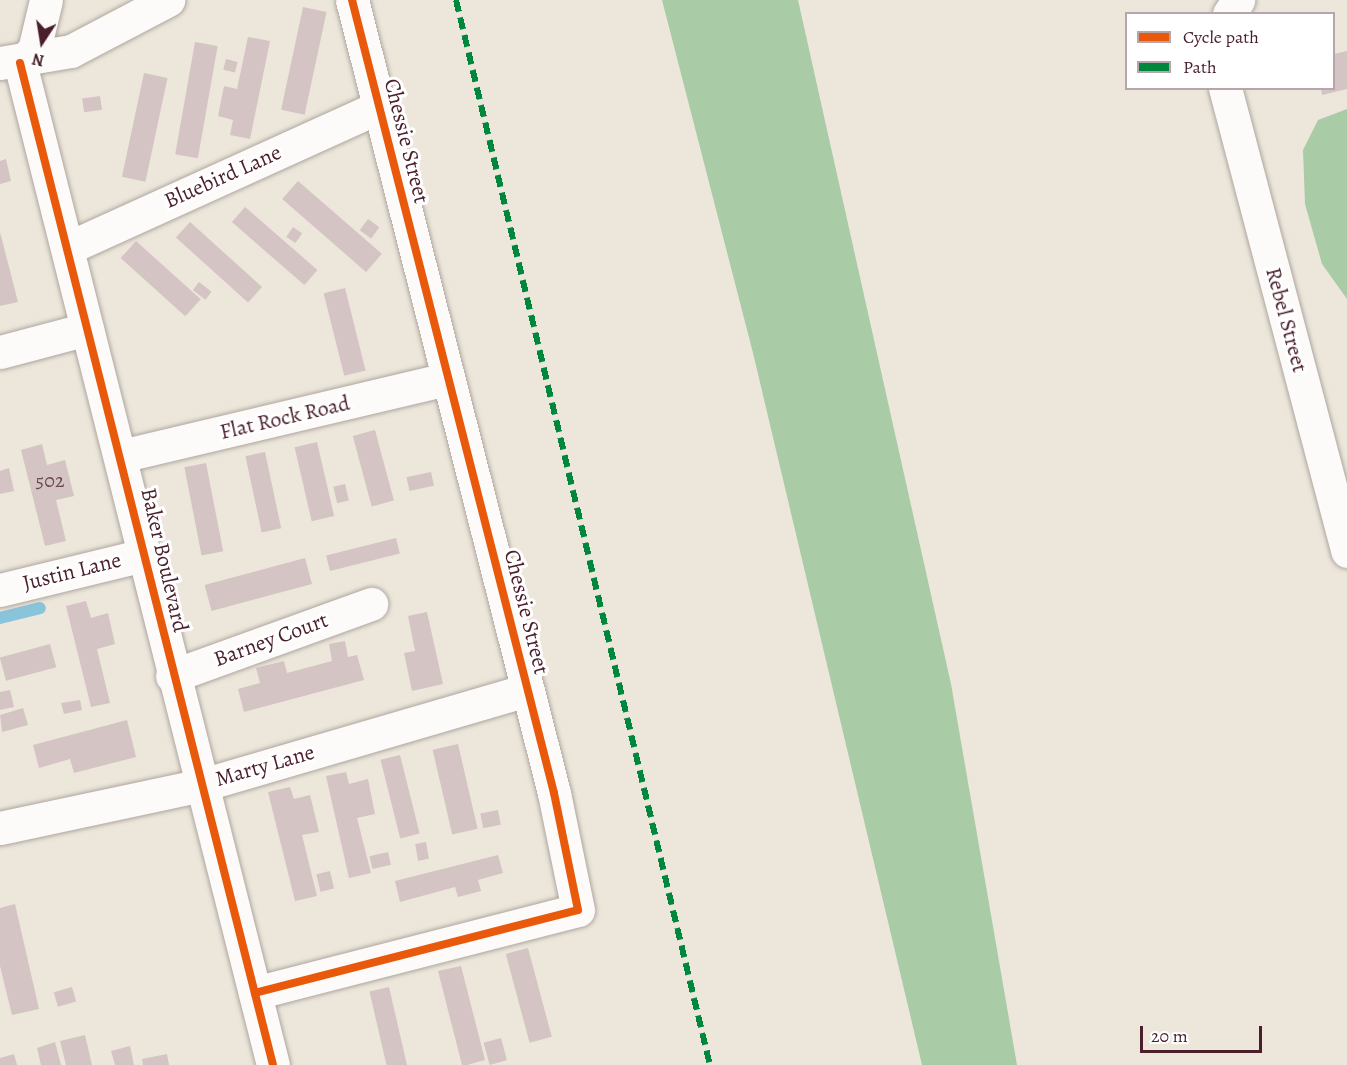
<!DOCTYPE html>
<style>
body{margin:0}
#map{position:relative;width:1347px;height:1065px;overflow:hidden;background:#ede7db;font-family:Alegreya,serif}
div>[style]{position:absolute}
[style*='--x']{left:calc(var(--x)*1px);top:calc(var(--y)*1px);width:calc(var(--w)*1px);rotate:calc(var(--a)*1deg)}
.forest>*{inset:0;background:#a9cba5}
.stream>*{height:12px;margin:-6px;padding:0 6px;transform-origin:6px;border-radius:6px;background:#88c4da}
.building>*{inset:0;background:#d4c4c3;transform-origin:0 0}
.roads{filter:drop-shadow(0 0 2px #afa6a0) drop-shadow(0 0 2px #afa6a0)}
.minor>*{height:33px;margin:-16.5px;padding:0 16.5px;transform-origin:16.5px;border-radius:16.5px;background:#fcfbfa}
.quiet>*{height:6px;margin-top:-3px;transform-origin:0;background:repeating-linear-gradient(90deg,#00873e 0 12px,transparent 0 18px)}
.cycleway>*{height:8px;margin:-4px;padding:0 4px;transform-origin:4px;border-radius:4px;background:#e8590c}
span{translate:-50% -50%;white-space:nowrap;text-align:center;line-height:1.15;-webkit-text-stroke:6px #fff;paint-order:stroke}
.number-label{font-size:20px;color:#6c4851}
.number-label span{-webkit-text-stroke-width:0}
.street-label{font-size:22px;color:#4a1f2b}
.legend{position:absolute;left:1125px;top:12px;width:210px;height:78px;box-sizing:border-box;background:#fff;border:2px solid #b7a5aa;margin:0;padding:8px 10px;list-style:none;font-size:18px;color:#4a1f2b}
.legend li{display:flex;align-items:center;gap:12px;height:30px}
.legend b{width:30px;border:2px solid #b7a5aa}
.north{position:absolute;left:12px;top:12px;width:60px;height:60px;-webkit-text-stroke:4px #fff;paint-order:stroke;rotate:192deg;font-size:16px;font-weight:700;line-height:24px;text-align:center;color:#4a1f2b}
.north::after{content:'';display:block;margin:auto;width:21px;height:27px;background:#4a1f2b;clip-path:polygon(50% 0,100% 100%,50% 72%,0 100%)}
.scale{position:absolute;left:1140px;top:1026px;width:122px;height:27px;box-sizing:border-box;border:3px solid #4a1f2b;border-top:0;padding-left:8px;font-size:18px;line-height:21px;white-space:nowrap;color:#4a1f2b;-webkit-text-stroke:4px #fff;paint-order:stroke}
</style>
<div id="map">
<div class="forest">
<div style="clip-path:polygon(662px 0,798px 0,951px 684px,1017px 1065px,922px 1065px,753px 353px)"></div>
<div style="clip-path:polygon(1347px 109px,1347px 299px,1322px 264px,1305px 204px,1303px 150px,1318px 120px)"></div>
</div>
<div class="stream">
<div style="--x:0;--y:618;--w:41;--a:-14"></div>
</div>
<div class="building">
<div style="left:303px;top:7px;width:24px;height:105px;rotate:12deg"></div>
<div style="clip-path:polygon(248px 37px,270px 41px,250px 139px,230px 135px,233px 120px,218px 116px,224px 86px,237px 89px)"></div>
<div style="left:195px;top:42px;width:23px;height:114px;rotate:10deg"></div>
<div style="clip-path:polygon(1347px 51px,1347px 89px,1322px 95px,1321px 88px,1334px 88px,1334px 54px)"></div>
<div style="left:226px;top:59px;width:12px;height:11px;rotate:14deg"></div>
<div style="left:144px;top:73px;width:24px;height:106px;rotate:12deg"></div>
<div style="left:100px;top:96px;width:14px;height:18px;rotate:82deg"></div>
<div style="clip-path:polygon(6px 159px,11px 181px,0 184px,0 161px)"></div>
<div style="left:298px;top:181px;width:111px;height:24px;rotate:41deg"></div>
<div style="left:245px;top:207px;width:96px;height:20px;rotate:41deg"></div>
<div style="left:368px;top:219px;width:14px;height:14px;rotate:36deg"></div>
<div style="left:190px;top:222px;width:97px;height:21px;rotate:42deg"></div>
<div style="left:293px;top:227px;width:11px;height:12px;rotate:34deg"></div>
<div style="clip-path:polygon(0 232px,18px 302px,0 306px)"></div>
<div style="left:136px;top:241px;width:87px;height:23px;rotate:42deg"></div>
<div style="left:199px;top:282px;width:16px;height:10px;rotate:38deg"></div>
<div style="left:345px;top:288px;width:85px;height:22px;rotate:76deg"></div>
<div style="left:375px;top:430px;width:73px;height:23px;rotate:75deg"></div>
<div style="left:317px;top:442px;width:76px;height:23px;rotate:77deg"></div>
<div style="clip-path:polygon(42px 444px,47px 465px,65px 460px,74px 496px,56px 500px,66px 541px,45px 546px,21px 450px)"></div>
<div style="left:265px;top:452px;width:78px;height:20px;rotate:78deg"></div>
<div style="left:206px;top:463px;width:90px;height:22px;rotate:79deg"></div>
<div style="clip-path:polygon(9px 468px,14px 491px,0 494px,0 471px)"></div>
<div style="left:431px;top:472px;width:14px;height:25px;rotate:78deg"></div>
<div style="left:345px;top:484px;width:17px;height:12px;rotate:77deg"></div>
<div style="left:396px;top:538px;width:16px;height:72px;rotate:76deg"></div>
<div style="left:305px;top:558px;width:27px;height:104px;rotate:75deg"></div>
<div style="clip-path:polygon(86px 601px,91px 618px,108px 613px,115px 644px,97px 649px,110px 703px,91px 707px,66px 606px)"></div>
<div style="clip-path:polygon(427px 612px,443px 684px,412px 691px,404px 653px,415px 651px,408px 616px)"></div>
<div style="clip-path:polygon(345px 641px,348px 657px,357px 655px,364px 680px,244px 712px,238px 689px,260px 683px,256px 668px,284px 661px,287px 673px,332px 661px,329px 644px)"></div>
<div style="left:50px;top:644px;width:24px;height:52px;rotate:75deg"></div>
<div style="clip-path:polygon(10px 690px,14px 707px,0 710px,0 692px)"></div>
<div style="clip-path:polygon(80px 700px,82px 710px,64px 714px,61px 703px)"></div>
<div style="clip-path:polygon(23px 708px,28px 725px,2px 732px,0 715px)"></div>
<div style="clip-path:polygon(127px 720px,136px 757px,74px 773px,70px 759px,39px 768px,33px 745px)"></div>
<div style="left:458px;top:744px;width:87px;height:26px;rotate:77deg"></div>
<div style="left:400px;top:755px;width:81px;height:20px;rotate:76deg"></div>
<div style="clip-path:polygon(346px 772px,349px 784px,368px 779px,375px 814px,357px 818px,371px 873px,349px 878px,326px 776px)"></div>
<div style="clip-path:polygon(290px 787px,294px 799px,310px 795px,319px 832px,302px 835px,317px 896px,295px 901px,268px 792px)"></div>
<div style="left:498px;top:810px;width:15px;height:18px;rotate:79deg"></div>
<div style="left:426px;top:842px;width:17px;height:11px;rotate:80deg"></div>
<div style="left:388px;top:852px;width:13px;height:19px;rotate:77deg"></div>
<div style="clip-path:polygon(498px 855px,503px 873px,478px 880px,481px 891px,458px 897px,455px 887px,400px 902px,395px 881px)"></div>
<div style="left:330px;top:871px;width:18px;height:14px;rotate:77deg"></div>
<div style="clip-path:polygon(15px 904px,39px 1009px,12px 1015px,0 966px,0 908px)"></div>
<div style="left:528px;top:948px;width:92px;height:23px;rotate:75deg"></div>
<div style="clip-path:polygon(461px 966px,485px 1060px,467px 1065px,462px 1065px,438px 971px)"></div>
<div style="left:72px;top:987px;width:15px;height:19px;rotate:74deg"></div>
<div style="left:389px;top:987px;width:80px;height:20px;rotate:77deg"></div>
<div style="clip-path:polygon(85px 1035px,92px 1065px,66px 1065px,60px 1041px)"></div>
<div style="left:501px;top:1038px;width:23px;height:18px;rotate:75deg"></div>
<div style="clip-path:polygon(55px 1042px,61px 1065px,41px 1065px,37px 1048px)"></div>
<div style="clip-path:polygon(130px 1046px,134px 1065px,115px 1065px,111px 1051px)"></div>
<div style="clip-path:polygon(14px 1054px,17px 1065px,0 1065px,0 1058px)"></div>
<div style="clip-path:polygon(167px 1054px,169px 1065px,143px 1065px,142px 1059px)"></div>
</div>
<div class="roads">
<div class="minor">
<div style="--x:1229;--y:14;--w:17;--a:-57"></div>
<div style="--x:0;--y:63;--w:72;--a:-9.6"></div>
<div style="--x:71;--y:51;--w:110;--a:-27.7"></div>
<div style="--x:20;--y:63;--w:1033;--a:75.83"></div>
<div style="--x:20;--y:63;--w:19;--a:-43"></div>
<div style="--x:34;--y:50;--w:51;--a:-76.5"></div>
<div style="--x:1225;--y:88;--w:479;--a:75.2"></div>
<div style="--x:68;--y:248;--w:341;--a:-24.4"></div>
<div style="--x:0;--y:352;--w:90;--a:-14.8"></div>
<div style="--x:121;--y:456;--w:336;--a:-13.3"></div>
<div style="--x:0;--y:590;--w:148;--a:-13.7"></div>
<div style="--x:172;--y:676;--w:212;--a:-19.9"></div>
<div style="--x:0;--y:828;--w:207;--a:-12"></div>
<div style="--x:202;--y:785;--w:339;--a:-16.3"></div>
<div style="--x:255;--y:993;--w:333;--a:-14.4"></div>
<div style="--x:578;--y:910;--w:119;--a:-101.6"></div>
<div style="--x:554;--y:793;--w:818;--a:-104.29"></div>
</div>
</div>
<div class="quiet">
<div style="--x:456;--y:0;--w:1095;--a:76.59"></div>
</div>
<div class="cycleway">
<div style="--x:20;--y:63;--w:1033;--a:75.83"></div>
<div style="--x:255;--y:993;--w:333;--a:-14.4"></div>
<div style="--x:578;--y:910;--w:119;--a:-101.6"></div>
<div style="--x:554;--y:793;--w:818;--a:-104.29"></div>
</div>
<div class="number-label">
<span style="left:50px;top:480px">502</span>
</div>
<div class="street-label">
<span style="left:406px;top:141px;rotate:76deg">Chessie Street</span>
<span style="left:223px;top:177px;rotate:-24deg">Bluebird Lane</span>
<span style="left:1286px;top:320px;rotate:75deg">Rebel Street</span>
<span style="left:285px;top:418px;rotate:-13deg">Flat Rock Road</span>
<span style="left:164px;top:560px;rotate:77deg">Baker Boulevard</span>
<span style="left:72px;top:572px;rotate:-14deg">Justin Lane</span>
<span style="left:526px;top:612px;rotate:76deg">Chessie Street</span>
<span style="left:271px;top:640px;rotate:-20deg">Barney Court</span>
<span style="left:265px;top:766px;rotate:-16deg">Marty Lane</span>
</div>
<ul class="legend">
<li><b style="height:8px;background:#e8590c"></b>Cycle path</li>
<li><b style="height:8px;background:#00873e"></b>Path</li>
</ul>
<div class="north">N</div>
<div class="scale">20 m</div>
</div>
